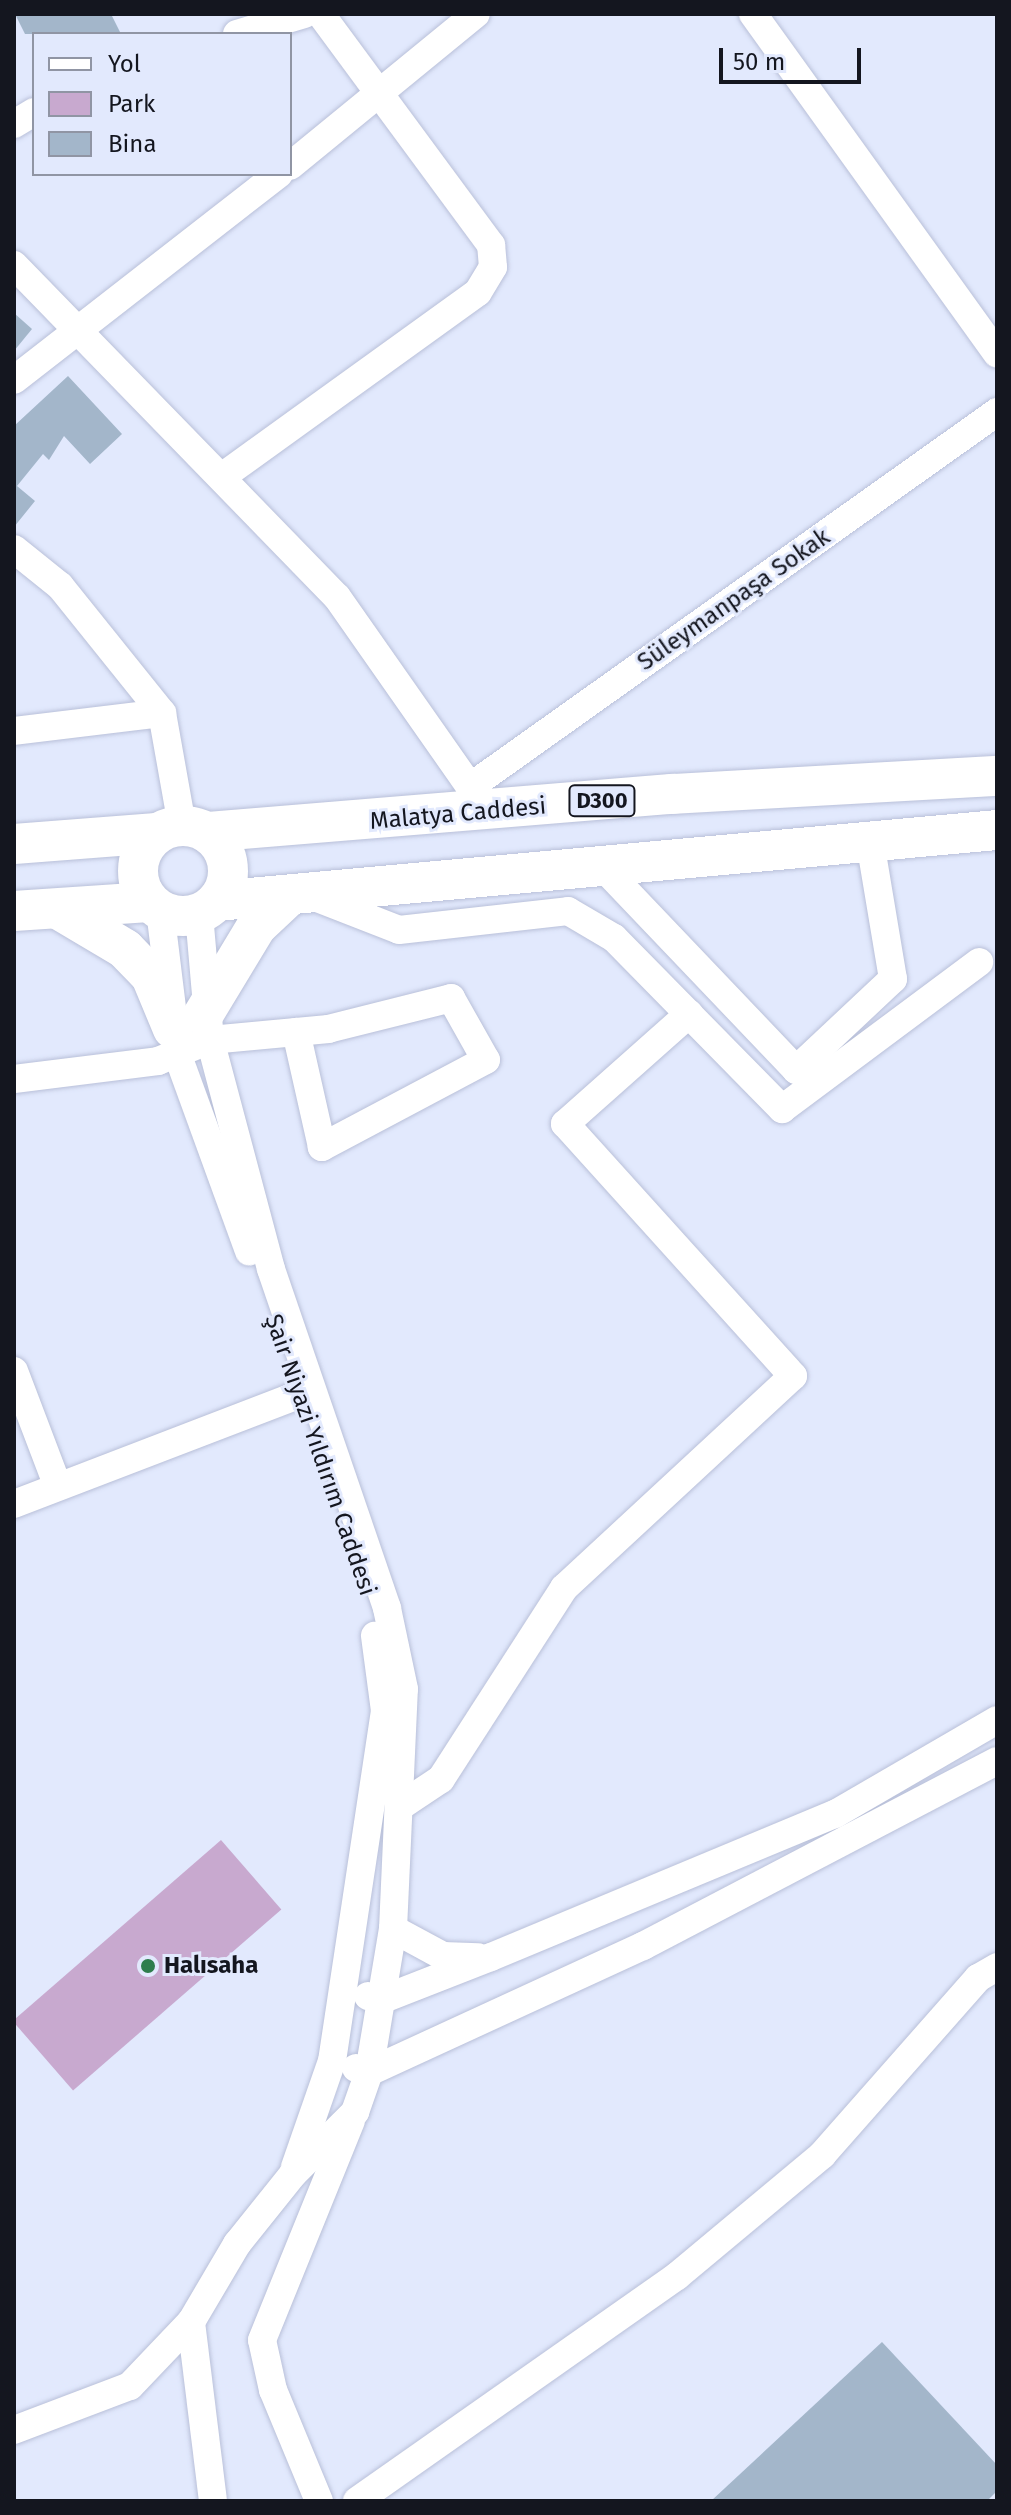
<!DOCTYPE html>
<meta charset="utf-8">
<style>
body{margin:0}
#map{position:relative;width:1011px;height:2515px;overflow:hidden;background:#e2e9fd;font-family:"Fira Sans",sans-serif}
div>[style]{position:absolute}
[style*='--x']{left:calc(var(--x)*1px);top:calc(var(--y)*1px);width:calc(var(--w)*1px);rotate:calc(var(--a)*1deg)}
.green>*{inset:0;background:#c8a9cf;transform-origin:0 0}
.building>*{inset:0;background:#a3b6ca}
.roads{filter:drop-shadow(0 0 2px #b9c0d9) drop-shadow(0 0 2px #b9c0d9)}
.minor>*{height:28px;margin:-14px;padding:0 14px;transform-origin:14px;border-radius:14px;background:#fff}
.highway>*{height:40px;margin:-20px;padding:0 20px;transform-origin:20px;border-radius:20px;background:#fff}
.highway>.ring{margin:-20px;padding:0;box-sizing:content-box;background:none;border:40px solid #fff;border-radius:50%}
.dots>*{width:22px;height:22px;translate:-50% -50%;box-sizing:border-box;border:4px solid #e2e9fd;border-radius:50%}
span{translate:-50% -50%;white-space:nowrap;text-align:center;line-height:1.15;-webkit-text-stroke:6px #e2e9fd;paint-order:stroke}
.shield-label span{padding:2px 6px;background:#e2e9fd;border:2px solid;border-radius:6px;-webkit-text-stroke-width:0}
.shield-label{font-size:22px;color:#14161f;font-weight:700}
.street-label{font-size:24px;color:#14161f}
.poi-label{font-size:24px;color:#14161f;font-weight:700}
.left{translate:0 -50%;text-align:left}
.frame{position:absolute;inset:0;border:16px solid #14161f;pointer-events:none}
.legend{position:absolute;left:32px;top:32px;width:260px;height:144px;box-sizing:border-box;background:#e2e9fd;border:2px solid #9095a4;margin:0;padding:10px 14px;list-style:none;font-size:24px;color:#14161f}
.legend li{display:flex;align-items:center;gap:16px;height:40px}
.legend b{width:40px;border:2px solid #9095a4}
.scale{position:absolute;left:719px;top:48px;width:142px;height:36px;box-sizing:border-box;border:4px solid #14161f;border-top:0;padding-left:10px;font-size:24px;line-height:28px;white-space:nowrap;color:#14161f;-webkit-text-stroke:6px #e2e9fd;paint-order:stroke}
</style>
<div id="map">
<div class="green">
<div style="left:221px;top:1840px;width:92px;height:276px;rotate:49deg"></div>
</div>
<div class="building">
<div style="clip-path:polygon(15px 14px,111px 14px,121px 34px,25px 34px)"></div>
<div style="clip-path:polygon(14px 313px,32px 329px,14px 351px)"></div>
<div style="clip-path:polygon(68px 376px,122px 434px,90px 464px,64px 436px,49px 460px,43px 454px,17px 486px,35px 501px,14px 527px,14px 426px)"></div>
<div style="clip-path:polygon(882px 2342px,997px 2465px,997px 2491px,987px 2501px,711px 2501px)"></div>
</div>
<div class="roads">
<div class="minor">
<div style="--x:753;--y:14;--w:418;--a:54.3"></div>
<div style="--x:237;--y:34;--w:70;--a:-16.6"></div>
<div style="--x:14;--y:124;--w:23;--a:-31"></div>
<div style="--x:290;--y:166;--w:240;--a:-39.3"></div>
<div style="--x:14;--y:265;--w:463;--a:45.8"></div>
<div style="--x:337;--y:597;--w:232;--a:55"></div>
<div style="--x:470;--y:787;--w:28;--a:75"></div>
<div style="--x:14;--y:380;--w:336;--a:-37.9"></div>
<div style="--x:223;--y:476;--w:314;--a:-35.8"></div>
<div style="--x:478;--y:292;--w:29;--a:-59"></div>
<div style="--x:493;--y:267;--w:22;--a:-95"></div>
<div style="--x:491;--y:245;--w:287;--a:-126.4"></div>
<div style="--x:14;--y:549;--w:59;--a:38.8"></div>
<div style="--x:60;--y:586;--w:163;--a:51.2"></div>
<div style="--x:162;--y:713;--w:114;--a:79.9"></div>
<div style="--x:14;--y:731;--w:149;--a:-6.9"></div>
<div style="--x:470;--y:787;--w:647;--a:-35.43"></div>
<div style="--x:602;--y:866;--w:282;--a:46.4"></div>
<div style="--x:796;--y:1070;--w:133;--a:-43.2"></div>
<div style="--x:893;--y:979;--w:139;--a:-99.5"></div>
<div style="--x:312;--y:896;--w:93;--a:21.3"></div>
<div style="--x:399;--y:930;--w:170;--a:-6.4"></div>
<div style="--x:568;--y:911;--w:53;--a:30.4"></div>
<div style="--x:614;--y:938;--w:240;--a:45.5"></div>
<div style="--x:782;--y:1109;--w:246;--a:-36.7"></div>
<div style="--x:160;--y:910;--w:147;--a:83"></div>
<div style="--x:178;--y:1056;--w:208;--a:70"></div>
<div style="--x:14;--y:1079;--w:145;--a:-7.1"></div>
<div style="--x:158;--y:1061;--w:56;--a:-22"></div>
<div style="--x:210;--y:1040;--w:119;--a:-5.3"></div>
<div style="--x:328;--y:1029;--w:127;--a:-14.1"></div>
<div style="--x:451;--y:998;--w:71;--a:60.6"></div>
<div style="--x:486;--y:1060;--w:186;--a:152.1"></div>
<div style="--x:322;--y:1147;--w:118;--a:-102.7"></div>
<div style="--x:14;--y:1371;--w:121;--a:69.2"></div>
<div style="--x:14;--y:1504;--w:306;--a:-21"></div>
<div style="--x:399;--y:1807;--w:50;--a:-33.7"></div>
<div style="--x:441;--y:1779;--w:227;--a:-57.2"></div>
<div style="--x:564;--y:1588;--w:312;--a:-42.8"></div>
<div style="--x:793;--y:1376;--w:340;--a:-132.1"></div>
<div style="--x:565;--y:1124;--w:166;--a:-41.6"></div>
<div style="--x:393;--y:1929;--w:57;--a:28.4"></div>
<div style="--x:443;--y:1956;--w:35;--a:2"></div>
<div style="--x:368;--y:1996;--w:14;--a:17"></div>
<div style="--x:381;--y:2000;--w:118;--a:-21.4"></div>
<div style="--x:491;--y:1957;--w:373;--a:-22.6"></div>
<div style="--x:835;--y:1814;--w:187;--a:-30.1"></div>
<div style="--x:356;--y:2068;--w:14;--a:17"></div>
<div style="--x:369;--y:2072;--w:302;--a:-24.7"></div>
<div style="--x:643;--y:1946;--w:399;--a:-27.6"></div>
<div style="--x:295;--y:2167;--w:112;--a:-70.8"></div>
<div style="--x:332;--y:2061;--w:354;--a:-81.4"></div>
<div style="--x:385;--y:1711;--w:76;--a:-97.6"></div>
<div style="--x:191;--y:2322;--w:180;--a:83"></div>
<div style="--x:14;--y:2430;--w:124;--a:-20.8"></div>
<div style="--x:130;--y:2386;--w:88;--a:-46.4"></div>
<div style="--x:191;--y:2322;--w:91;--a:-59.5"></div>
<div style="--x:237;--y:2244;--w:90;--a:-51.3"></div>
<div style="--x:293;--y:2174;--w:88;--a:-45"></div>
<div style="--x:355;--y:2112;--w:42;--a:-70.7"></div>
<div style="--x:369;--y:2072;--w:145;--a:-80.5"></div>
<div style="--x:393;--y:1929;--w:240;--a:-87.4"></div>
<div style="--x:404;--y:1689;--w:83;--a:-101.9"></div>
<div style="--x:387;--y:1608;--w:358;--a:-108.9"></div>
<div style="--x:271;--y:1269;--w:237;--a:-104.9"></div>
<div style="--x:210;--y:1040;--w:126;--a:-95"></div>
<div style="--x:319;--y:2501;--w:120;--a:-112.5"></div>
<div style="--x:273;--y:2390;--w:51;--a:-102.4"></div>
<div style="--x:262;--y:2340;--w:236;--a:-67.9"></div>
<div style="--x:357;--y:2501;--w:391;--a:-35.1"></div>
<div style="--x:677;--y:2276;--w:189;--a:-39.8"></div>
<div style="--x:822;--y:2155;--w:236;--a:-48.6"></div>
<div style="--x:978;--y:1978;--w:22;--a:-30"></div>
</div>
<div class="highway">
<div class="ring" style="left:138px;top:826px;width:50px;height:50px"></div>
<div style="--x:207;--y:832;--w:467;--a:-4.7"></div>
<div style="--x:672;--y:794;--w:325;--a:-3.2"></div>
<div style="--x:14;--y:844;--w:143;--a:-4.4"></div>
<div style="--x:217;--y:901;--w:783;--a:-5.2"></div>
<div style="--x:58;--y:909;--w:78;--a:30.8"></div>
<div style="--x:125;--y:949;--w:37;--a:46"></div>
<div style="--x:151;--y:976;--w:57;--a:67.5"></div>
<div style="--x:14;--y:911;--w:135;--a:-3.8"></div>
<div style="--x:203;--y:1015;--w:103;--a:-58.9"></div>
<div style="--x:256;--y:927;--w:45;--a:-43.2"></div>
</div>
</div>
<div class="dots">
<div style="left:148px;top:1966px;background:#2e7d4d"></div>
</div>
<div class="shield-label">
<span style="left:602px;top:801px">D300</span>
</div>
<div class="street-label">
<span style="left:734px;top:600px;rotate:-35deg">Süleymanpaşa Sokak</span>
<span style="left:458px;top:814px;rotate:-5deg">Malatya Caddesi</span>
<span style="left:320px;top:1455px;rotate:71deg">Şair Niyazi Yıldırım Caddesi</span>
</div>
<div class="poi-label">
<span class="left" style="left:164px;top:1966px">Halısaha</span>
</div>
<div class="frame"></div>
<ul class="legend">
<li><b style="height:10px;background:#fff"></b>Yol</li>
<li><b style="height:22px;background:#c8a9cf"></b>Park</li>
<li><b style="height:22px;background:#a3b6ca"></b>Bina</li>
</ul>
<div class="scale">50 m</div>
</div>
